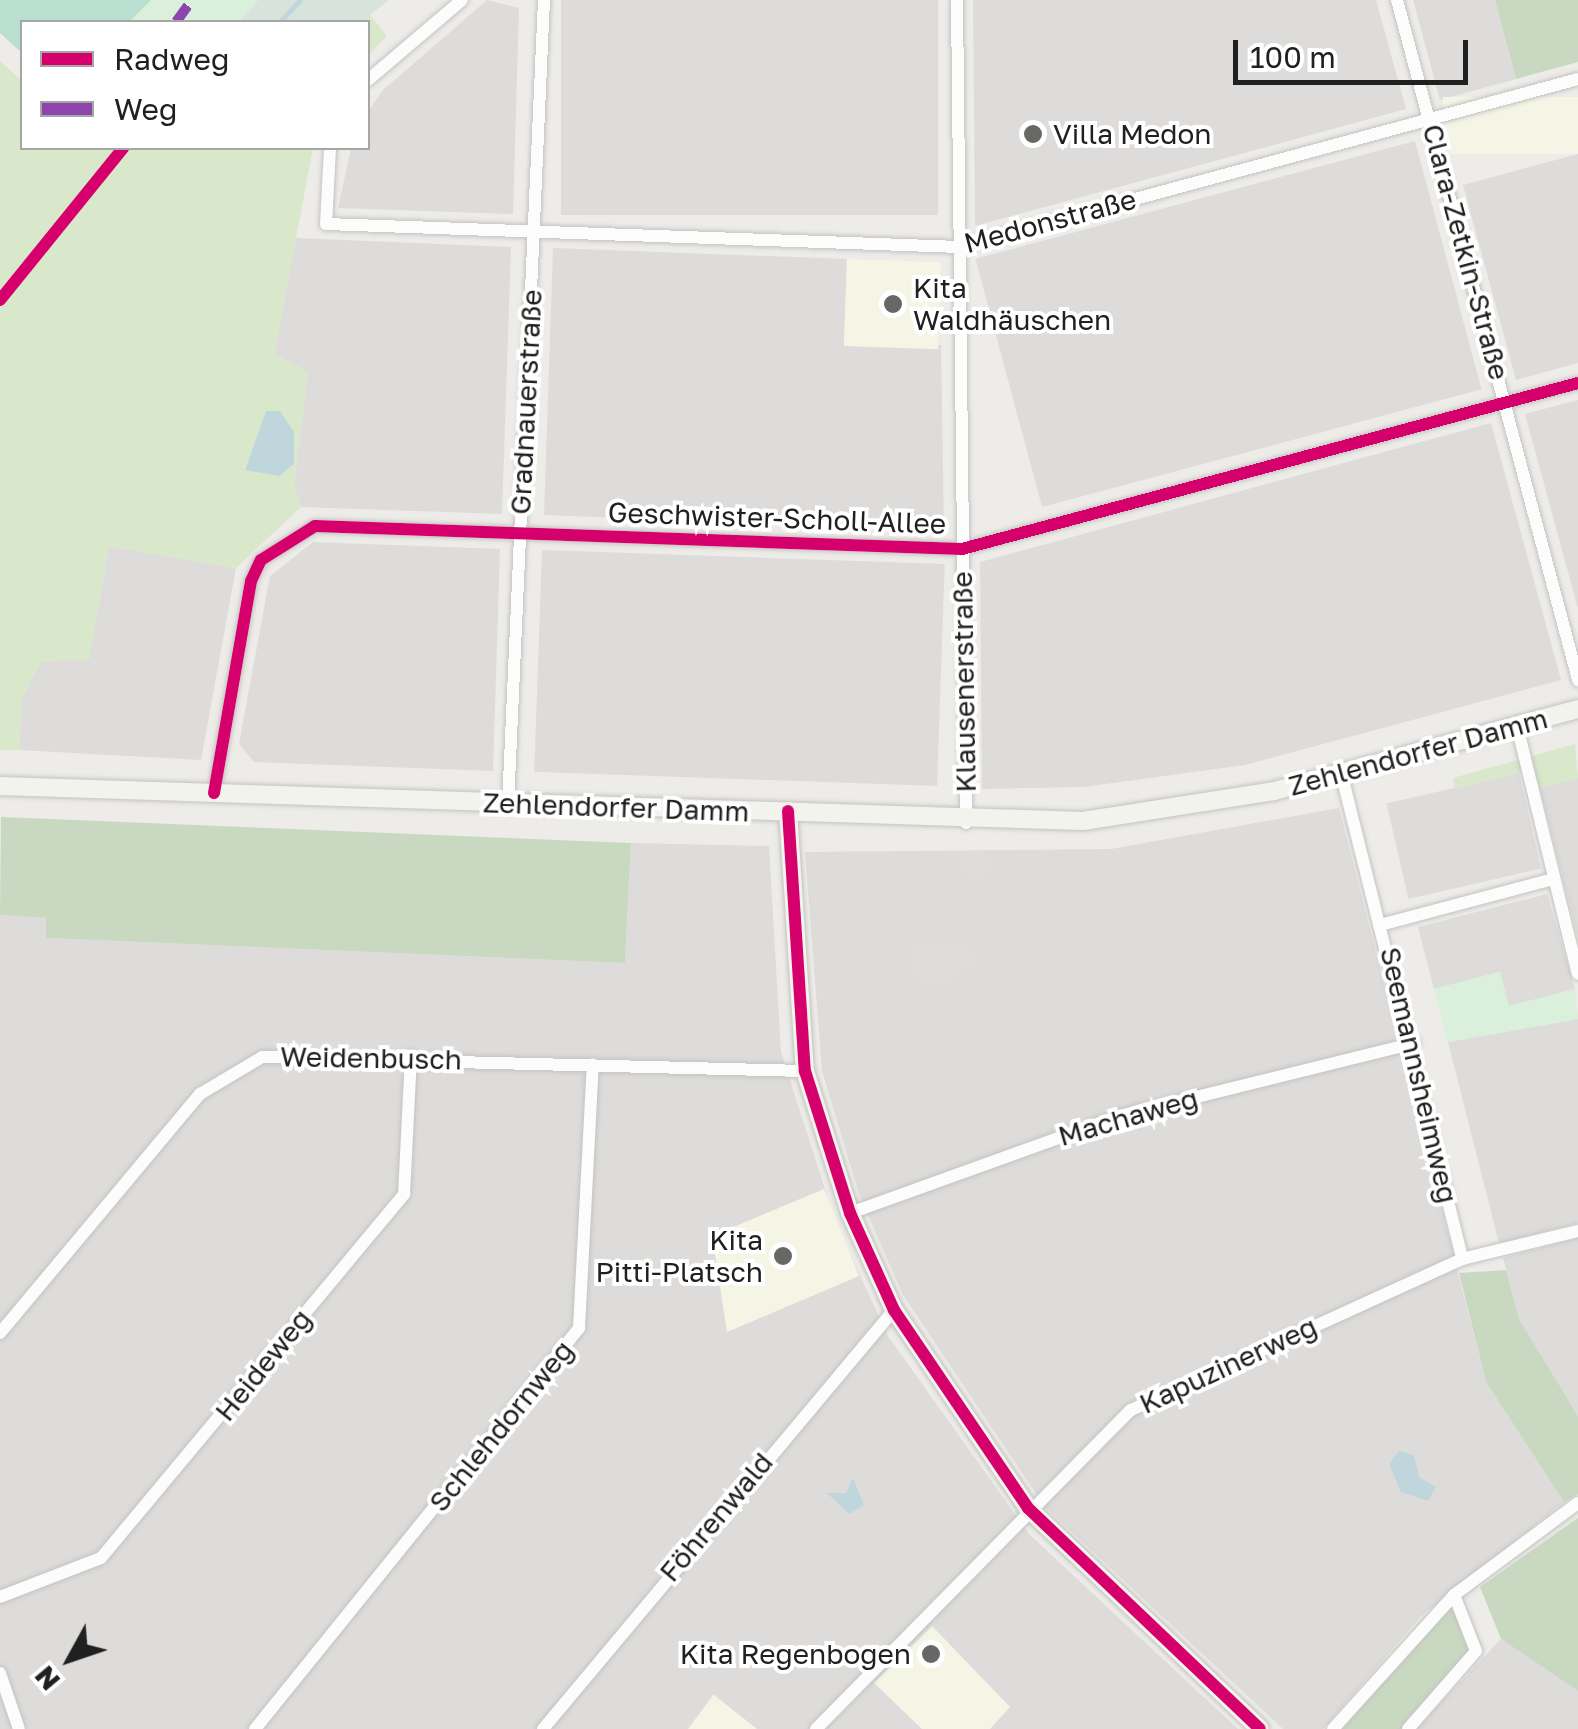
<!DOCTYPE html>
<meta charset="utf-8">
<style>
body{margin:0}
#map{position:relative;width:1578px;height:1729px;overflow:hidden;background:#edece9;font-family:"Golos Text",sans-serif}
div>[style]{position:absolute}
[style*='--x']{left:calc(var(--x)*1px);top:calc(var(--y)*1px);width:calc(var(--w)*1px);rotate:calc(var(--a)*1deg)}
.residential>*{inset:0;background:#dddcda;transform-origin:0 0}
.education>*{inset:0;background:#f5f5e6;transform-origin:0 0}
.grass>*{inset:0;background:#d9e7cb}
.forest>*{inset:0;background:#c9d9c1}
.wetland>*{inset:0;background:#d8e3dc}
.park>*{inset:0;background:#daf0db}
.pitch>*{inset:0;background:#b9dfd1}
.parking>*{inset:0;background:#dedddc}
.round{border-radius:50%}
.water>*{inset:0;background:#c0d6dd}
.stream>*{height:5px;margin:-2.5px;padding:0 2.5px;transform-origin:2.5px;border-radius:2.5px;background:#c0d6dd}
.roads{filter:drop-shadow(0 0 2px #c3c3c1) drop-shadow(0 0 2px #c3c3c1)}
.street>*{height:12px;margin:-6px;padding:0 6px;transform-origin:6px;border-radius:6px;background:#fcfcfc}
.secondary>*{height:18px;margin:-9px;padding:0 9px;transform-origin:9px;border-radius:9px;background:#f2f3ec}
.quiet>*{height:10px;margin-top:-5px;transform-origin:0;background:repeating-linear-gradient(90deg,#8e44ad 0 20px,transparent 0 30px)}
.cycleway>*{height:12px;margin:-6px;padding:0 6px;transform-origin:6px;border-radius:6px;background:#d6006c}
.dots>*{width:28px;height:28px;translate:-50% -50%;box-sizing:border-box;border:5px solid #fff;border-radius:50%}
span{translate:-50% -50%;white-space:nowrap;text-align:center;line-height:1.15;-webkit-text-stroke:8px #fff;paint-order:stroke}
.poi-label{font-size:28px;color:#202020}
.left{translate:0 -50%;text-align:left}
.right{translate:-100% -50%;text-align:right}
.street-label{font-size:28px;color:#202020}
.legend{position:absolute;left:20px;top:20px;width:350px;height:130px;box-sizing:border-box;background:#fff;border:2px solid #a6a6a6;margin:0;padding:12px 18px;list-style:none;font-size:30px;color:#202020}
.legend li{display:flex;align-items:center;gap:20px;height:50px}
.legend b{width:50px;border:2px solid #a6a6a6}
.north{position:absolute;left:20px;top:1609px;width:100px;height:100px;-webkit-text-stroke:8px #fff;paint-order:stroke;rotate:230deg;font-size:28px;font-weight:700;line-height:40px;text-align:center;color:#202020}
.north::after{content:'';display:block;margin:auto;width:35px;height:45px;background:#202020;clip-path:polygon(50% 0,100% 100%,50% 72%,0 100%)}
.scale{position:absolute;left:1233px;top:40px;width:235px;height:45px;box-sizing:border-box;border:5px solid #202020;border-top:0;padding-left:12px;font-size:30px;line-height:35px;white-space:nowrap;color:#202020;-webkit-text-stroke:8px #fff;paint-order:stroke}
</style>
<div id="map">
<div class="residential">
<div style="clip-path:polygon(487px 0,519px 8px,513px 214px,338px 208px,351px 148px,368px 148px,368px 112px,382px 91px)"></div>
<div style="left:561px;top:0;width:377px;height:215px"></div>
<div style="clip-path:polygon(973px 0,1376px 0,1406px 109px,975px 226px)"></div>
<div style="clip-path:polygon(1413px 0,1495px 0,1516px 79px,1440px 100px)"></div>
<div style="left:1415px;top:141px;width:257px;height:455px;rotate:75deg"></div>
<div style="clip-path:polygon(1578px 154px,1578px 363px,1516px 380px,1463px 185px)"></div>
<div style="clip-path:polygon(296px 238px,511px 247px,502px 514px,301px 507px,294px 486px,308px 372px,274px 354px)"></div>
<div style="clip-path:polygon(553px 248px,847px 259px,844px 346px,941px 345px,944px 530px,544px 515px)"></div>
<div style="clip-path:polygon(1578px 400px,1578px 609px,1525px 414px)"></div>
<div style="clip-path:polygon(1491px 423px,1561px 680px,1245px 765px,1084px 787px,982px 789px,980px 562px)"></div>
<div style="clip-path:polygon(313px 542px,500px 549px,493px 771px,254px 762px,239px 744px,270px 576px)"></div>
<div style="clip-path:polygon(109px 546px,236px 568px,201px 760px,19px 750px,22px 698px,41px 661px,89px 659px)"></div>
<div style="left:542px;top:550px;width:403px;height:222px;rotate:2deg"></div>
<div style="left:1519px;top:773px;width:98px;height:136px;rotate:77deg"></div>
<div style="clip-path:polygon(1578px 778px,1578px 937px,1540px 788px)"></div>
<div style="clip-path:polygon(1339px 808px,1486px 1382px,1564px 1502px,1421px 1616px,1323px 1729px,1283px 1729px,1045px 1507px,903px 1295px,860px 1197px,822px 1071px,805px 852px,1111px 849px)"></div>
<div style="clip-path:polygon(631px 843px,769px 846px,781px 1052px,836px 1223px,888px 1336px,1029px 1534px,1238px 1729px,0 1729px,0 915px,47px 918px,46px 938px,625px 963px)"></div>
<div style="clip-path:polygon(1547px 894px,1575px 989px,1509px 1006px,1499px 972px,1434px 989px,1418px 927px)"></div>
<div style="clip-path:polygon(1578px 1019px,1578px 1223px,1499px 1243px,1448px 1042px)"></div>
<div style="clip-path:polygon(1578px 1238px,1578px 1416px,1519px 1319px,1503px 1258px)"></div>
<div style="clip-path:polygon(1501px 1639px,1578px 1691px,1578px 1729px,1416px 1729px)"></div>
</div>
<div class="education">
<div style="left:1578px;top:97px;width:57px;height:135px;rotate:90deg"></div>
<div style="left:847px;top:259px;width:94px;height:87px;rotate:2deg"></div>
<div style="clip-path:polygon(824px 1189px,859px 1276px,727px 1332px,712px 1236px)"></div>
<div style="clip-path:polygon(932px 1626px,1010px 1707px,990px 1729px,922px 1729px,874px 1683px)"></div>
<div style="clip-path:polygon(713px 1695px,714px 1695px,757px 1729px,688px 1729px)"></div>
</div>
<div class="grass">
<div style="clip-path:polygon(370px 15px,387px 36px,368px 56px,361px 22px)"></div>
<div style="clip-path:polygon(0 61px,22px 81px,22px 148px,313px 148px,274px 354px,308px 372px,294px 486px,301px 507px,236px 568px,109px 546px,89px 660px,41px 661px,22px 698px,19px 750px,0 750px)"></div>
<div style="clip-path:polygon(1575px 744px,1578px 778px,1540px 788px,1534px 769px,1455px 789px,1453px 778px)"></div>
</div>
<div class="forest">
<div style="clip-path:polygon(1495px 0,1578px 0,1578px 62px,1516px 79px)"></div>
<div style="clip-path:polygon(1px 817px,631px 843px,625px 963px,46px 938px,46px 918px,0 915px)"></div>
<div style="clip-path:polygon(1506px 1270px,1519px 1319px,1578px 1416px,1578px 1494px,1564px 1502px,1486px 1382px,1459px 1273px)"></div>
<div style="clip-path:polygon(1578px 1518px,1578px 1691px,1501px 1639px,1480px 1587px)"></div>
<div style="clip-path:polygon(1454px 1595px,1477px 1641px,1408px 1729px,1333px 1729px)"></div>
</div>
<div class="wetland">
<div style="clip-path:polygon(258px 0,389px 0,361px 22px,239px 22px)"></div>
</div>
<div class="park">
<div style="clip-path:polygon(151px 0,258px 0,239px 22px,129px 22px)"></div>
<div style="clip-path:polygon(1500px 972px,1509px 1006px,1575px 989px,1578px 1019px,1448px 1042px,1434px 989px)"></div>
</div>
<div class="pitch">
<div style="clip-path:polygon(0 0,151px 0,129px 22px,22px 22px,22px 53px,0 33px)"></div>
</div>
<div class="parking">
<div class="round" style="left:964px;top:850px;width:28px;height:28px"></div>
<div style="clip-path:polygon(911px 948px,971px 948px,971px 968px,955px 967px,954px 980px,910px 978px)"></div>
</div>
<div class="water">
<div style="clip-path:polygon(266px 411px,280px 411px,294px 432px,294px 464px,279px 476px,245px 470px)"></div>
<div style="clip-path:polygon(1399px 1451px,1414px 1455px,1419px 1477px,1436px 1487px,1428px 1501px,1401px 1492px,1389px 1464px)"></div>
<div style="clip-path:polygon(853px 1478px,864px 1505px,849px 1514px,827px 1493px,846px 1493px)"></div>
</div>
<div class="stream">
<div style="--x:279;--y:22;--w:30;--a:-46"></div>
</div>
<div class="roads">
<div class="street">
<div style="--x:957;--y:0;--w:823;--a:89.37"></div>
<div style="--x:1397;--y:0;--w:704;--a:75.09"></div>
<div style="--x:368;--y:80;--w:123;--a:-40.4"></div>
<div style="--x:330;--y:148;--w:76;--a:93"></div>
<div style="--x:326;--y:224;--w:632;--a:2.08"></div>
<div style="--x:958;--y:247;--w:642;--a:-15.16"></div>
<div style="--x:1517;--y:726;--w:255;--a:76.2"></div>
<div style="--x:1342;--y:776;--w:498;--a:76"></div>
<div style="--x:214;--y:793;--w:215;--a:-80.1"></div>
<div style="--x:251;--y:581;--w:23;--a:-65"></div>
<div style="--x:261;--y:560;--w:64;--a:-32.2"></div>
<div style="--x:315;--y:526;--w:647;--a:2.04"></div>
<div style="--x:962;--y:549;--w:638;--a:-15.08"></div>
<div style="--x:508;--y:805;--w:806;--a:-87.44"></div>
<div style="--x:1384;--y:924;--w:175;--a:-14.9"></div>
<div style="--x:850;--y:1213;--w:287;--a:-19.8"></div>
<div style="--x:1120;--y:1116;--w:303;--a:-13.9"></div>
<div style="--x:0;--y:1333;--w:312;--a:-50.1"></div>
<div style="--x:200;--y:1094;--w:72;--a:-30.8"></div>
<div style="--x:262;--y:1057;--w:543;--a:1.48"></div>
<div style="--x:0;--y:1597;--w:108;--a:-21.1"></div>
<div style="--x:101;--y:1558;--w:474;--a:-50.2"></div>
<div style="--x:404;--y:1194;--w:138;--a:-87.1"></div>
<div style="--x:0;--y:1673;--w:59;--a:71.3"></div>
<div style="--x:255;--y:1729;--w:516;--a:-51.06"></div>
<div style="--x:579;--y:1328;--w:264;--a:-87"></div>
<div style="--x:543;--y:1729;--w:547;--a:-50.05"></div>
<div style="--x:816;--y:1729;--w:448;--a:-45.4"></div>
<div style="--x:1131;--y:1410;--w:364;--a:-24.5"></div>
<div style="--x:1462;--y:1259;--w:119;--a:-13.6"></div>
<div style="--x:1333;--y:1729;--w:181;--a:-47.9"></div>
<div style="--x:1454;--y:1595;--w:154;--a:-36.6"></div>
<div style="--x:1408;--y:1729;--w:103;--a:-48.9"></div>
<div style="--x:1476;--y:1651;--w:60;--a:-111.4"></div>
</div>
<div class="secondary">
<div style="--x:0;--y:786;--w:1084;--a:1.85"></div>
<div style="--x:1083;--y:821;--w:193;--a:-8.9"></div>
<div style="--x:1274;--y:791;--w:315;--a:-15.1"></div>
<div style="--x:788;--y:811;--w:261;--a:86.3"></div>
<div style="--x:805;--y:1071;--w:149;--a:72.4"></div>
<div style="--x:850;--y:1213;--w:107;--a:65.6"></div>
<div style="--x:894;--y:1310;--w:239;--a:55.9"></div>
<div style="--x:1028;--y:1508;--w:320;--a:43.6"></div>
</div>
</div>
<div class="quiet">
<div style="--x:176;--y:22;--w:27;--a:-54"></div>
</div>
<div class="cycleway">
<div style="--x:0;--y:300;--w:196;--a:-51"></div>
<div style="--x:214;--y:793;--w:215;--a:-80.1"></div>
<div style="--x:251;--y:581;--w:23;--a:-65"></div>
<div style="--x:261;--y:560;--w:64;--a:-32.2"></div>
<div style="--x:315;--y:526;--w:647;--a:2.04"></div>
<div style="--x:962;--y:549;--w:638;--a:-15.08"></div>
<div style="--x:788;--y:811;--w:261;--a:86.3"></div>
<div style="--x:805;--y:1071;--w:149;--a:72.4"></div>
<div style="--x:850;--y:1213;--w:107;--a:65.6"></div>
<div style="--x:894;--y:1310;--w:239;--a:55.9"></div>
<div style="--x:1028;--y:1508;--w:320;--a:43.6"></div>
</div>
<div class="dots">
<div style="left:1033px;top:134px;background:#686766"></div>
<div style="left:893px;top:304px;background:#686766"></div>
<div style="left:783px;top:1256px;background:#686766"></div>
<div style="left:931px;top:1654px;background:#686766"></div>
</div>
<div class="poi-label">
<span class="left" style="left:1053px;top:134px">Villa Medon</span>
<span class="left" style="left:913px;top:304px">Kita<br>Waldhäuschen</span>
<span class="right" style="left:763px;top:1256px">Kita<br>Pitti-Platsch</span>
<span class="right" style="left:911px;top:1654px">Kita Regenbogen</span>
</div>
<div class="street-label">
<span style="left:1050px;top:221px;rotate:-15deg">Medonstraße</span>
<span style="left:1466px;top:252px;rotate:75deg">Clara-Zetkin-Straße</span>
<span style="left:526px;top:402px;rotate:-87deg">Gradnauerstraße</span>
<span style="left:777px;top:518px;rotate:2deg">Geschwister-Scholl-Allee</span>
<span style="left:964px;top:682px;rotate:-91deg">Klausenerstraße</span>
<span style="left:1418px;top:752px;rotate:-15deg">Zehlendorfer Damm</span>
<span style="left:616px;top:807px;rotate:2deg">Zehlendorfer Damm</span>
<span style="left:371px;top:1058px;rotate:1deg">Weidenbusch</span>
<span style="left:1419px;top:1075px;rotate:77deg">Seemannsheimweg</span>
<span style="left:1128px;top:1117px;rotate:-16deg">Machaweg</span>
<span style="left:263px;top:1365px;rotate:-51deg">Heideweg</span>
<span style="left:1228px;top:1365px;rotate:-25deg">Kapuzinerweg</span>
<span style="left:501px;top:1426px;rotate:-51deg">Schlehdornweg</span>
<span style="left:716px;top:1517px;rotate:-50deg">Föhrenwald</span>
</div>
<ul class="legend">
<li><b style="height:12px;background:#d6006c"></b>Radweg</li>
<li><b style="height:12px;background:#8e44ad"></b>Weg</li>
</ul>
<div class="north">N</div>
<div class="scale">100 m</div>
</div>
